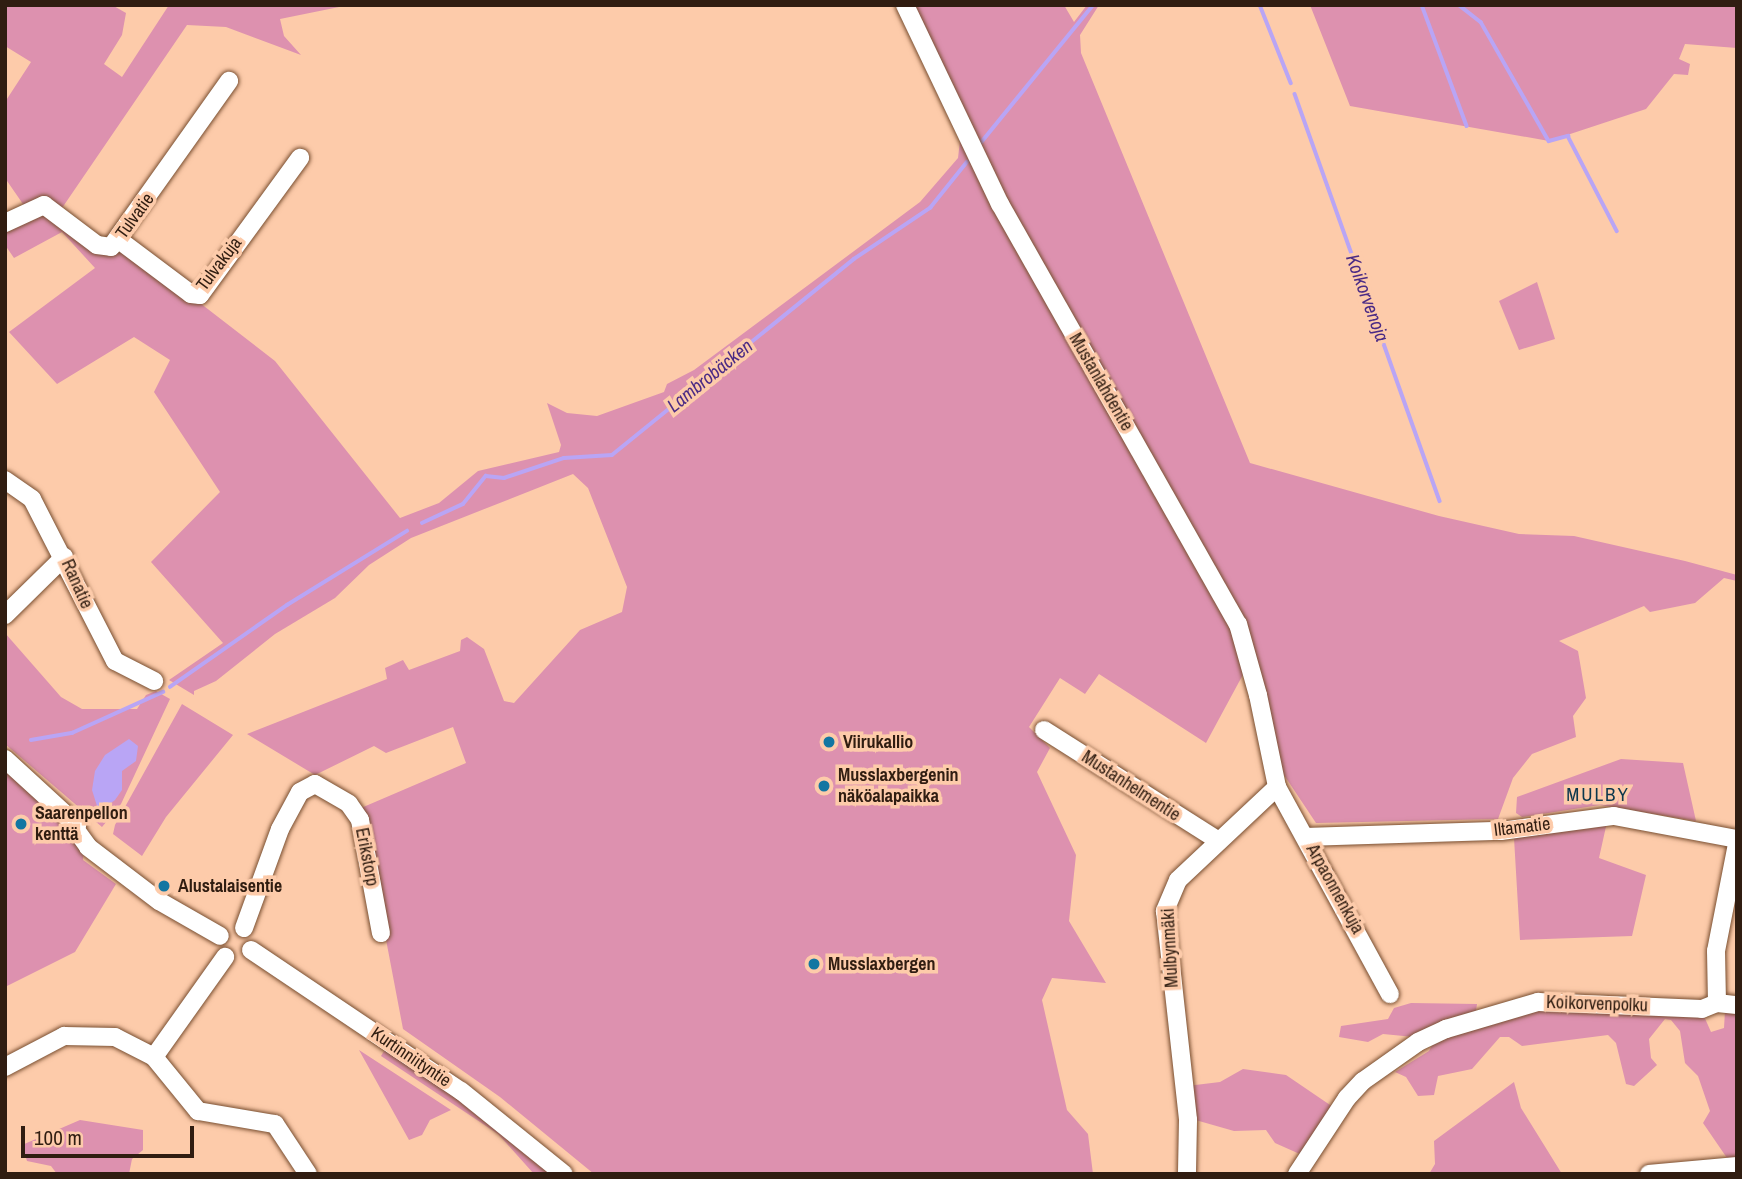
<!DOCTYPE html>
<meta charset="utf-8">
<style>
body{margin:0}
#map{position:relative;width:1742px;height:1179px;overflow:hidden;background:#fdcbaa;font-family:"Archivo Narrow",sans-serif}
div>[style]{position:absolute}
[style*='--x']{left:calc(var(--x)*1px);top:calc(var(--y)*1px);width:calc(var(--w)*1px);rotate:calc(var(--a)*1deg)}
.green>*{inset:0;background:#dd91af}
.water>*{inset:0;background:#b9a5f5}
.stream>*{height:3.5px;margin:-1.75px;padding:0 1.75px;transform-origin:1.75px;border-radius:1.75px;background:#b9a5f5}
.roads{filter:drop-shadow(0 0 2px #784e30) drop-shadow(0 0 2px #784e30)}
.minor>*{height:18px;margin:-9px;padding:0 9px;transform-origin:9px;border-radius:9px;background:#fff}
.dots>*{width:19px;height:19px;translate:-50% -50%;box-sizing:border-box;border:4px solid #fdcbaa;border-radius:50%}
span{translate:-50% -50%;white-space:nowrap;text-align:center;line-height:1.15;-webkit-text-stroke:7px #fdcbaa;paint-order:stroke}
.street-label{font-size:18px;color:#301d11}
.poi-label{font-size:18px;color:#301d11;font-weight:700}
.left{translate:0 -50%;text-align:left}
.water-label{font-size:19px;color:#4b2b85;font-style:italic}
.neighbourhood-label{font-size:19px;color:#0b374d;letter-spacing:2px}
.frame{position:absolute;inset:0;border:7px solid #301d11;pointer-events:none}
.scale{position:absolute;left:21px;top:1126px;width:173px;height:32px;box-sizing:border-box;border:4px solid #301d11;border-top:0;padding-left:9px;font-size:21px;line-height:24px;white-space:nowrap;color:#301d11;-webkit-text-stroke:5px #fdcbaa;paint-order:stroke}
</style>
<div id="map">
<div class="green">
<div style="clip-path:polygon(5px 5px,112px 5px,126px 13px,122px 35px,104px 64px,122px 77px,169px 5px,349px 5px,280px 19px,284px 36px,301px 55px,226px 27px,187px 25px,60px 211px,25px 207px,5px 178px,5px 102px,31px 62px,5px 46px)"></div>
<div style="clip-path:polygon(913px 5px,1064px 5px,1074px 22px,1087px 5px,1099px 5px,1080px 35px,1081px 53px,1250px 463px,1439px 516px,1519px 534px,1574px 536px,1685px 561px,1737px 575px,1737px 581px,1724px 578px,1695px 603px,1650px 612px,1644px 606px,1559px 641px,1578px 651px,1586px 698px,1573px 716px,1576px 737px,1532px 754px,1513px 778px,1498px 819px,1316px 823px,1282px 772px,1246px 669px,1206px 743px,1099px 674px,1085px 694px,1060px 678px,1029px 727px,1050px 748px,1037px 772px,1076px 855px,1069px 921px,1106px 983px,1052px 978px,1042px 1000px,1067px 1110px,1088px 1134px,1093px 1174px,594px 1174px,500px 1097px,403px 1029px,361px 808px,466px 763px,453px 727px,386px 753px,374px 746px,315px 775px,247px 734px,387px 679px,385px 668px,403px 660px,409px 670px,460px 651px,461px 640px,467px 637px,484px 649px,504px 701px,514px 703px,580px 630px,622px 612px,627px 587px,588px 488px,573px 474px,411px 538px,369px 565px,335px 598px,275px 634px,216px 681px,194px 691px,194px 695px,169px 680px,223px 643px,151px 562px,220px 492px,154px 392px,170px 360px,134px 337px,57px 384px,9px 332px,95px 268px,62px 232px,14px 258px,5px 245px,5px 228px,36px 212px,123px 249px,200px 303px,275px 361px,400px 518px,439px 503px,478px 471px,559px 452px,561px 445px,547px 403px,567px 413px,597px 416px,664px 392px,667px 384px,694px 370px,920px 202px,958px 158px,960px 141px)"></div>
<div style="clip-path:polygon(1310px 5px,1737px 5px,1737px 48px,1685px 44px,1679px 59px,1690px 64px,1688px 75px,1674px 74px,1646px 109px,1549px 141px,1350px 106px)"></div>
<div style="clip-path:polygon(1537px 282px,1555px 339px,1519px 350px,1499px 301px)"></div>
<div style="clip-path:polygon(5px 633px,61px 697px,82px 709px,137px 709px,146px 695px,156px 691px,170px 699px,121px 804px,102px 827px,5px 744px)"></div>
<div style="clip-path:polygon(182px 704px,233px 735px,166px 817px,142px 856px,113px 834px,115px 825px)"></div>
<div style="clip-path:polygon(1621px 759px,1683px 763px,1696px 821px,1600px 805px,1522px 817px,1516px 813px,1517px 797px)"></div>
<div style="clip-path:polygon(5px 768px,84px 847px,83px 860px,116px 884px,75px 952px,5px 987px)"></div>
<div style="clip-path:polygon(1607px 822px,1599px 858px,1646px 875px,1632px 936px,1520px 940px,1514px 838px)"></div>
<div style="clip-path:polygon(1411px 1003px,1477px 1004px,1476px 1011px,1414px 1037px,1383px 1034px,1368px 1042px,1339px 1037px,1341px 1026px,1388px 1019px,1394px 1008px)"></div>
<div style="clip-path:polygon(1533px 1007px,1703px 1014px,1711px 1032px,1724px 1028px,1725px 1011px,1737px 1008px,1737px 1159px,1727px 1158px,1703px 1123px,1710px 1111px,1698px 1076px,1685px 1063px,1680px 1031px,1671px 1020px,1665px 1019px,1649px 1039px,1651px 1058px,1657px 1065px,1634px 1086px,1626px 1084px,1616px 1043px,1608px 1035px,1522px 1046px,1509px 1037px,1500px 1037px,1472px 1069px,1438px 1076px,1434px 1095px,1418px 1096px,1406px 1077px,1395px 1072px,1429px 1051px,1434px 1041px)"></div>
<div style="clip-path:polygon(386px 1048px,473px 1109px,554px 1174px,534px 1174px,498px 1134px,381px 1056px)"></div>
<div style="clip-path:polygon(359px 1050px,451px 1110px,430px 1120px,422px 1135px,409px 1140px)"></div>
<div style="clip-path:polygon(1243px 1069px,1286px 1075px,1333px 1107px,1302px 1155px,1275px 1143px,1266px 1130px,1234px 1131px,1192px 1119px,1187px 1086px,1220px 1082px)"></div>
<div style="clip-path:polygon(1514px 1082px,1521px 1108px,1562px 1174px,1429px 1174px,1435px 1164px,1434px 1141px)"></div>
<div style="clip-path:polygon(80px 1120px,143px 1130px,143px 1150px,132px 1159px,129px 1174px,57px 1174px,51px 1166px,27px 1161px,22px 1145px)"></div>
</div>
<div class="water">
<div style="clip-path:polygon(129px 739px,138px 746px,136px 761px,122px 771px,122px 790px,115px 800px,107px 806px,97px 806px,92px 790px,95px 771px,105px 755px)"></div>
</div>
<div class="stream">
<div style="--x:1260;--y:5;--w:84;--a:68.3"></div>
<div style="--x:1422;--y:5;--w:129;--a:69.6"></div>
<div style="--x:1459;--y:5;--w:28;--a:38"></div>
<div style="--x:1481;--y:22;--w:137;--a:60.3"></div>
<div style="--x:1549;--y:141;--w:20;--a:-15"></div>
<div style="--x:1568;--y:136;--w:107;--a:62.7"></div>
<div style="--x:1295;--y:94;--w:432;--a:70.4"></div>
<div style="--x:979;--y:145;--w:181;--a:-50.8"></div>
<div style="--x:422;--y:523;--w:45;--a:-24.9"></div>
<div style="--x:463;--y:504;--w:36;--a:-51"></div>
<div style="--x:486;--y:476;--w:18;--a:6"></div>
<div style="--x:504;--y:478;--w:63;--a:-18.4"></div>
<div style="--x:564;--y:458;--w:48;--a:-3.6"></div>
<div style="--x:612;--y:455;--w:311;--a:-39"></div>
<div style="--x:854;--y:259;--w:92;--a:-33.9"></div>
<div style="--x:930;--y:208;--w:59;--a:-51.2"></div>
<div style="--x:170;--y:687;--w:143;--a:-35"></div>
<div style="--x:287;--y:605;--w:141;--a:-31.7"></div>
<div style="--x:31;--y:740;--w:42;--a:-9.7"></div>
<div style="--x:72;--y:733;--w:100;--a:-24.3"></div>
</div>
<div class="roads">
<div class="minor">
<div style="--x:905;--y:5;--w:221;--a:64.5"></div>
<div style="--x:1000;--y:204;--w:483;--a:60.5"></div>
<div style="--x:1238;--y:624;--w:74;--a:74.3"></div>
<div style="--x:1258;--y:695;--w:94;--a:78.3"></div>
<div style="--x:1277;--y:787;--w:136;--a:136.8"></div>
<div style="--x:1178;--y:880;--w:34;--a:113"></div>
<div style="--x:1165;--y:911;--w:210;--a:83.7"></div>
<div style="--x:1188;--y:1120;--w:54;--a:91.1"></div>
<div style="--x:5;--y:223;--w:43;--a:-24.8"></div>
<div style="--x:44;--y:205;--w:66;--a:37"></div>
<div style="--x:97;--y:245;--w:14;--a:8"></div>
<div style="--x:111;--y:247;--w:204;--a:-54.6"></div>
<div style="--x:119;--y:240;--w:90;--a:36.9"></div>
<div style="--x:191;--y:294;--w:9;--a:6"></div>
<div style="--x:200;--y:295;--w:170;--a:-53.9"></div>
<div style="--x:5;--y:480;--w:33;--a:35"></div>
<div style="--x:32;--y:499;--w:182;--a:62.9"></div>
<div style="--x:115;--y:661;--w:44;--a:27.1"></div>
<div style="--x:5;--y:615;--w:83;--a:-44.5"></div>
<div style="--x:1044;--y:730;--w:207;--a:32.4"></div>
<div style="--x:5;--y:759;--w:98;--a:42.5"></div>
<div style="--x:1277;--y:787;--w:236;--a:61.4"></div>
<div style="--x:68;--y:819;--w:34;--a:54"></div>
<div style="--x:88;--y:847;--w:89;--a:37.3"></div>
<div style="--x:159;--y:901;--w:70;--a:29.8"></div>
<div style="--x:1305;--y:837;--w:196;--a:-1.8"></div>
<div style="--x:1501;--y:831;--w:114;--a:-7.6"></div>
<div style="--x:1614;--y:816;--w:125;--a:10.6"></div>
<div style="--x:244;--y:928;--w:105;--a:-70"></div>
<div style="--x:280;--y:829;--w:42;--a:-61.6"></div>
<div style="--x:300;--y:792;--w:17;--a:-28"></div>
<div style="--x:315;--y:784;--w:39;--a:30"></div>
<div style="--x:349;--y:804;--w:19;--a:55"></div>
<div style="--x:360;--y:820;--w:115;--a:79.5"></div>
<div style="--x:251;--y:950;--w:253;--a:33.9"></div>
<div style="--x:461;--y:1091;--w:132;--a:38.9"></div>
<div style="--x:1717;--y:1003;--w:52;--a:-91.1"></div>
<div style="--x:1716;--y:951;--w:109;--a:-78.9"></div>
<div style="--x:1717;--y:1003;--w:20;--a:6"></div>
<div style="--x:154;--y:1057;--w:123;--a:-54.6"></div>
<div style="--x:5;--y:1067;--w:67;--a:-27.7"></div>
<div style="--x:64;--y:1036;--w:51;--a:1.1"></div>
<div style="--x:115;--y:1037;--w:44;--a:27.1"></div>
<div style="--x:154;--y:1057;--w:70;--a:50.8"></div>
<div style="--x:198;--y:1111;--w:78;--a:9.6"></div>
<div style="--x:275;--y:1124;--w:60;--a:56.6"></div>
<div style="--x:1297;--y:1174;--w:91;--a:-56.7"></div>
<div style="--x:1347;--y:1098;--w:23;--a:-47"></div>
<div style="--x:1363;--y:1081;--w:67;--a:-35.3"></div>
<div style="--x:1418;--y:1042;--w:31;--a:-25"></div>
<div style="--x:1446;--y:1029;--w:96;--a:-16.4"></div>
<div style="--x:1538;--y:1002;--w:164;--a:2.4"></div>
<div style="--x:1702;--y:1009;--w:16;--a:-22"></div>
<div style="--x:1649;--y:1174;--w:88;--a:-5.2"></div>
</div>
</div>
<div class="dots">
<div style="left:829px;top:742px;background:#1276a2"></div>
<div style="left:824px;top:786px;background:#1276a2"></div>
<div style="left:21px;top:824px;background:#1276a2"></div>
<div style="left:164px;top:886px;background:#1276a2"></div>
<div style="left:814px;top:964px;background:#1276a2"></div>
</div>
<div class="street-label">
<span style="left:135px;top:216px;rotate:-54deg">Tulvatie</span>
<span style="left:219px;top:264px;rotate:-53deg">Tulvakuja</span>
<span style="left:1101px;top:382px;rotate:60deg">Mustanlahdentie</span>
<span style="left:77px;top:584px;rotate:66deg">Ranatie</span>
<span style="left:1131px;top:786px;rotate:33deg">Mustanhelmentie</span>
<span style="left:1522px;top:827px;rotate:-7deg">Iltamatie</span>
<span style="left:367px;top:857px;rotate:79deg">Erikstorp</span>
<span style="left:1335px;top:889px;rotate:61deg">Arpaonnenkuja</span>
<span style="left:1170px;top:948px;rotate:-93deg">Mulbynmäki</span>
<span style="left:1597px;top:1004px;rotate:2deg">Koikorvenpolku</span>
<span style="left:411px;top:1057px;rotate:34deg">Kurtinniityntie</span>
</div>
<div class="poi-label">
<span class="left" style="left:843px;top:742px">Viirukallio</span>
<span class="left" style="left:838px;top:786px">Musslaxbergenin<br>näköalapaikka</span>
<span class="left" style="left:35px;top:824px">Saarenpellon<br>kenttä</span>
<span class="left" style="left:178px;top:886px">Alustalaisentie</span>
<span class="left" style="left:828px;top:964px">Musslaxbergen</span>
</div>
<div class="water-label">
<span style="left:1367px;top:298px;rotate:70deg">Koikorvenoja</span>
<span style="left:710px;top:376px;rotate:-39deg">Lambrobäcken</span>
</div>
<div class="neighbourhood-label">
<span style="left:1598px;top:795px">MULBY</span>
</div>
<div class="frame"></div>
<div class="scale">100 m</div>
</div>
